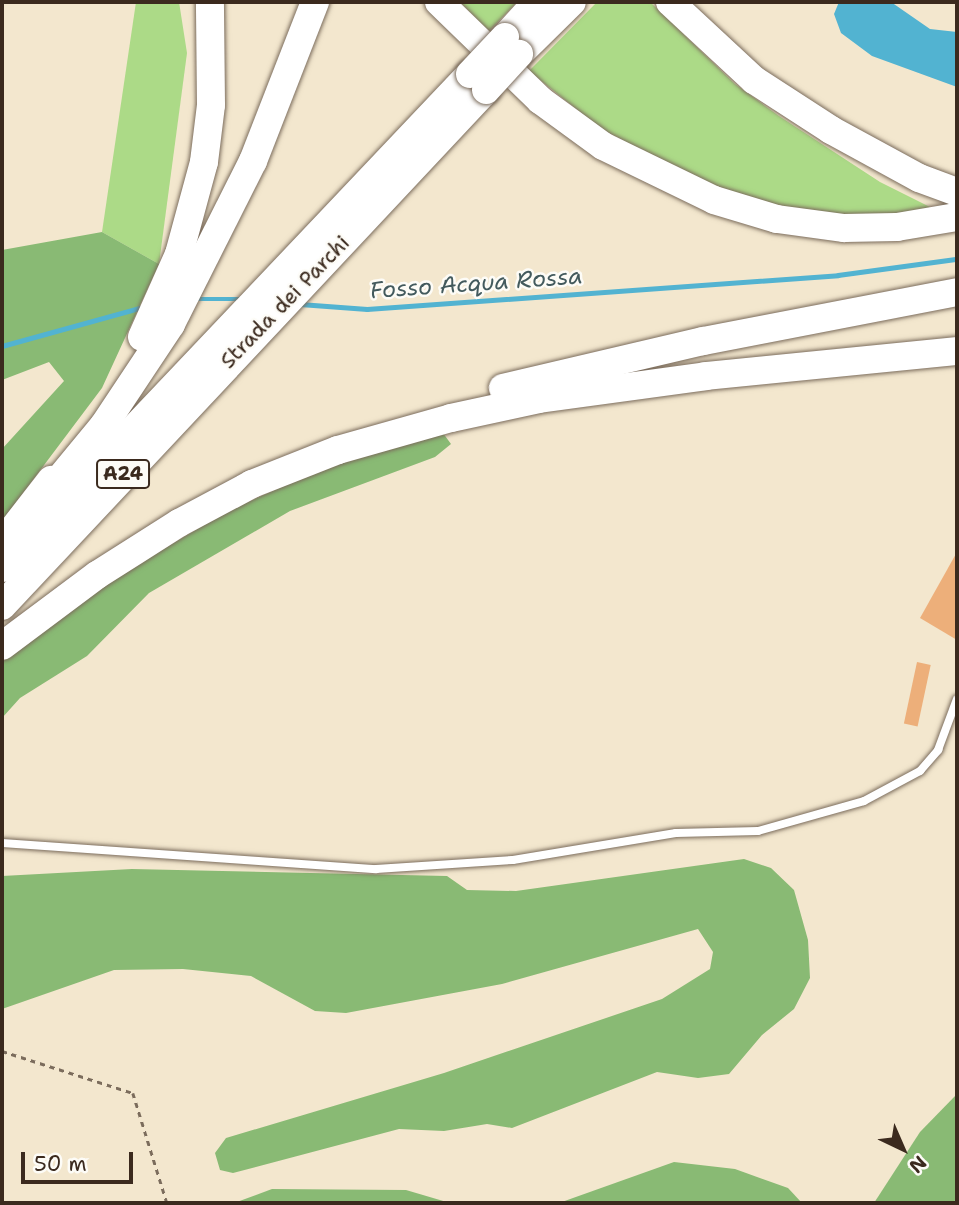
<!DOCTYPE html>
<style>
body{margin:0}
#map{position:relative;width:959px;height:1205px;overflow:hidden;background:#f3e7ce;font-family:"Shantell Sans",sans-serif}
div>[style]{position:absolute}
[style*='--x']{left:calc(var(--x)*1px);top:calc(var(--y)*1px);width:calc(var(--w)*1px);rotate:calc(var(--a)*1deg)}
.green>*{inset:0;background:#acda87}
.forest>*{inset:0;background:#89ba74}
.water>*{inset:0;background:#52b3d1}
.stream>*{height:4.5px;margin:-2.25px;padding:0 2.25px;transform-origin:2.25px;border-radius:2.25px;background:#52b3d1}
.building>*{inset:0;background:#edaf7a;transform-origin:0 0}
.path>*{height:2.5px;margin-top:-1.25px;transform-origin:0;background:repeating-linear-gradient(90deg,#7b6c5c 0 5px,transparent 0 10px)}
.roads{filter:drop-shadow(0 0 2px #7b6c5c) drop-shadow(0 0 2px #7b6c5c)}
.service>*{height:8px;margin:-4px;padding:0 4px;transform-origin:4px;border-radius:4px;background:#fff}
.motorway>*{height:28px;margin:-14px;padding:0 14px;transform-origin:14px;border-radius:14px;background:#fff}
.bridges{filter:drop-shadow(0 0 2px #7b6c5c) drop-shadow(0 0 2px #7b6c5c)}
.motorway-bridge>*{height:28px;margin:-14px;padding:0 14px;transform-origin:14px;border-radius:14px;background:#fff}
span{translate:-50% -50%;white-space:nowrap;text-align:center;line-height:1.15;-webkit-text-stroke:5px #fdfcf7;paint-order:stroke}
.shield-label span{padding:2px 5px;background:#fdfcf7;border:2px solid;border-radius:5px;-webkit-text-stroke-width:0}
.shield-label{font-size:19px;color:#3b2a1e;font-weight:700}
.street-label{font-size:21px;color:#3b2a1e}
.water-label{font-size:23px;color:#435a5d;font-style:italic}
.frame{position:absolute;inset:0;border:4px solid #3b2a1e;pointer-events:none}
.north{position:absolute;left:868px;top:1114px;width:70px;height:70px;-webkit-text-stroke:5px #fdfcf7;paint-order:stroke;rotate:136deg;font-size:19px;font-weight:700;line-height:28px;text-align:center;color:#3b2a1e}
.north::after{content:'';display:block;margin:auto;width:24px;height:32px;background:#3b2a1e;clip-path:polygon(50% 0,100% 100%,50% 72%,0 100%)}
.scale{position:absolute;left:21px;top:1152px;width:112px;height:32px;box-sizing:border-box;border:4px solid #3b2a1e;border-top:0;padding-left:9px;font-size:21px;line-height:24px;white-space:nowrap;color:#3b2a1e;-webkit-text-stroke:5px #fdfcf7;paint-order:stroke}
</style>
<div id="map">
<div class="green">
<div style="clip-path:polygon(136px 2px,179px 2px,187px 53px,159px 264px,102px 232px)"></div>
<div style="clip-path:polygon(460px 2px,517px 2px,489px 31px)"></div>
<div style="clip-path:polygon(597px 2px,650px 2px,735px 84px,779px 116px,880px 182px,938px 211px,895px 217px,838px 216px,769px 205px,708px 186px,600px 128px,529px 71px)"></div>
</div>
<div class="forest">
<div style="clip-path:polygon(102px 232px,159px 264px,102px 388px,2px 521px,2px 449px,64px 381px,49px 362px,2px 380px,2px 250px)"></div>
<div style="clip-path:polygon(440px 429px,451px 444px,435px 457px,290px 511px,149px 593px,87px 656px,20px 698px,2px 718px,2px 662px,117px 576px,230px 510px,345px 459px)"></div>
<div style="clip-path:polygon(744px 859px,771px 868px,794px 890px,808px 940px,810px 978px,794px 1009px,762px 1035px,729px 1074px,698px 1078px,657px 1072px,512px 1128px,487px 1124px,444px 1131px,399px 1129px,233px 1173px,220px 1170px,215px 1153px,226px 1138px,444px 1073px,662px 999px,710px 969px,713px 952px,698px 929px,502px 984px,346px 1013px,315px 1011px,251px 976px,183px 969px,114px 970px,2px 1009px,2px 876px,132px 869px,447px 876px,467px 890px,516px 891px)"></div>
<div style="clip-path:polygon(957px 1094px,957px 1198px,953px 1203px,874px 1203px,920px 1132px)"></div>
<div style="clip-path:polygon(674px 1162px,735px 1169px,788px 1188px,802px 1203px,559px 1203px)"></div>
<div style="clip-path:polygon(272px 1189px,406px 1190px,450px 1203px,234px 1203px)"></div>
</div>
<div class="water">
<div style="clip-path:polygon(839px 2px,891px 2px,930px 29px,957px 32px,957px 87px,872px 56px,841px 33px,834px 14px)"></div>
</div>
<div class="stream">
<div style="--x:196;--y:299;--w:47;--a:0"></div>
<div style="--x:300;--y:304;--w:67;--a:4.3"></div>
<div style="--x:367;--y:309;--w:472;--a:-4.1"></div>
<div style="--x:838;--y:275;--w:120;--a:-7.7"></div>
<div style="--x:2;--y:346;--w:149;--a:-15.5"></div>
</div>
<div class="building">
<div style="clip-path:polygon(957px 552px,957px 640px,920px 618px)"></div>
<div style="left:917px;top:662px;width:14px;height:63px;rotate:12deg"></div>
</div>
<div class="path">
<div style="--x:2;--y:1051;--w:138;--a:17.8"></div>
<div style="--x:133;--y:1093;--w:115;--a:72.8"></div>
</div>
<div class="roads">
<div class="service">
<div style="--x:2;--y:843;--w:375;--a:4"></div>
<div style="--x:376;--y:869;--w:137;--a:-3.8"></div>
<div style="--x:513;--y:860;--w:165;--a:-9.4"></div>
<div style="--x:676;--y:833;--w:82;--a:-1.4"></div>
<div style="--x:758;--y:831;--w:110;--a:-15.8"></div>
<div style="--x:864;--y:801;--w:64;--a:-28.2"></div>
<div style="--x:920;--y:771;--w:28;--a:-49"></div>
<div style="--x:938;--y:750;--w:54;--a:-69.6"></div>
</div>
<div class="motorway">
<div style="--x:439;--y:2;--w:141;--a:44.1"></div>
<div style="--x:540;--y:100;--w:78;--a:36.1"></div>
<div style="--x:603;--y:146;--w:123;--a:25.9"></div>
<div style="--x:714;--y:200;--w:66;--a:16.8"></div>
<div style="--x:777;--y:219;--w:68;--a:7.7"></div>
<div style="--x:844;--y:228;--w:53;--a:-1.1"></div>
<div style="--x:897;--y:227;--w:61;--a:-9.5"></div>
<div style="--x:670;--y:2;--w:115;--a:42.9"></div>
<div style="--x:754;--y:80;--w:92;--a:33"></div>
<div style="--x:831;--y:130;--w:100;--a:28.6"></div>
<div style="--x:919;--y:178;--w:40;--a:20.2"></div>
<div style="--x:505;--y:37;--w:47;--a:-47.6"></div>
<div style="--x:519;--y:54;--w:74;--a:-44.5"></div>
<div style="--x:142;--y:337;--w:91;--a:-66"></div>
<div style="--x:179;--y:254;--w:95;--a:-74.8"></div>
<div style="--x:204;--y:162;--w:57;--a:-83"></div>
<div style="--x:211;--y:105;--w:103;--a:-90.6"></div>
<div style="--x:503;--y:388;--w:205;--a:-13.2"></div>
<div style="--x:703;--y:341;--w:259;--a:-10.9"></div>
<div style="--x:43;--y:499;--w:96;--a:-50.5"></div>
<div style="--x:104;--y:425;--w:121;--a:-56.4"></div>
<div style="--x:171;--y:324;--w:182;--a:-63.3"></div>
<div style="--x:253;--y:161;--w:171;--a:-68.7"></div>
<div style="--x:2;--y:543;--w:80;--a:-52.1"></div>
<div style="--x:2;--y:568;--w:680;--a:-46.55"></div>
<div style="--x:2;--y:606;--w:707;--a:-46.83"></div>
<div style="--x:2;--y:646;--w:119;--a:-36.8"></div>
<div style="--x:97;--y:575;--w:97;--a:-32.4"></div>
<div style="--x:179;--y:523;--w:83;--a:-28.1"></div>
<div style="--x:252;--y:484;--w:92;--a:-21.6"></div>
<div style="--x:338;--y:450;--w:117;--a:-15.8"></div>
<div style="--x:451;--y:418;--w:90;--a:-12.2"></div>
<div style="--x:539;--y:399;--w:169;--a:-7.8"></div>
<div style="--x:706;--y:376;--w:252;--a:-5.7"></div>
</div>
</div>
<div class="bridges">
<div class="motorway-bridge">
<div style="--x:470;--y:74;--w:51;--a:-46.6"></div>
<div style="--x:486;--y:90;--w:49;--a:-47.5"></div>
</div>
</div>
<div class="shield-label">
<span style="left:123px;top:474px">A24</span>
</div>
<div class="street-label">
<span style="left:285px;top:302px;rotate:-46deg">Strada dei Parchi</span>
</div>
<div class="water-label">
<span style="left:476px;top:283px;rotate:-4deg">Fosso Acqua Rossa</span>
</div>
<div class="frame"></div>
<div class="north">N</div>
<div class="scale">50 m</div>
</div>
